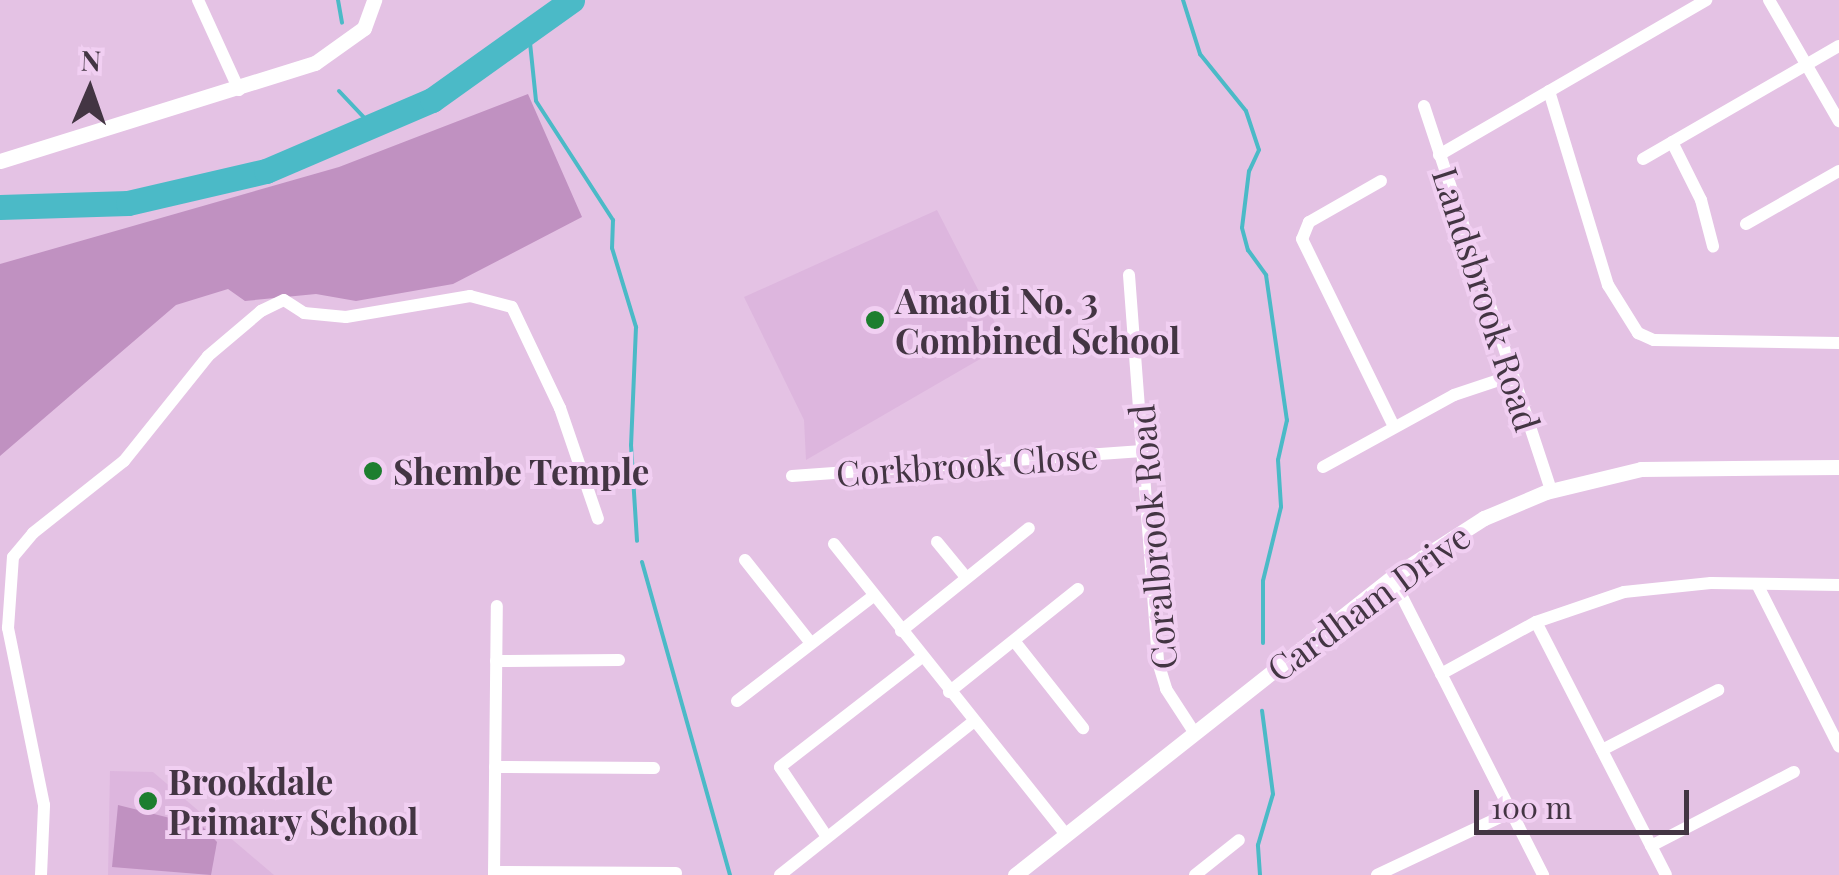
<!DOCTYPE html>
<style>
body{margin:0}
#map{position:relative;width:1839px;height:875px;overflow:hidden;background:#e4c2e4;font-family:"Playfair Display",serif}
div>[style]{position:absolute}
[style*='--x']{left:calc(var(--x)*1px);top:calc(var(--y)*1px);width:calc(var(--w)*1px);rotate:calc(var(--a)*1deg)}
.built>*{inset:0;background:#ddb6de}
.green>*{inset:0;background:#c091c1}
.stream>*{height:4px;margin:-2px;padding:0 2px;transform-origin:2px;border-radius:2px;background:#4bbac7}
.river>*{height:25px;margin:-12.5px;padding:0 12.5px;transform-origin:12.5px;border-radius:12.5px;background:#4bbac7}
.minor>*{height:12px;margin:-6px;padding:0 6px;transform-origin:6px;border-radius:6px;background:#fff}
.tertiary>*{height:15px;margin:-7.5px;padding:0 7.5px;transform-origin:7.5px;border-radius:7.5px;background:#fff}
.dots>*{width:28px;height:28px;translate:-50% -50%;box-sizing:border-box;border:5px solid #f1cff2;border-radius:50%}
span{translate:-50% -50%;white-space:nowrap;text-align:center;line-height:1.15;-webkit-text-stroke:8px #f1cff2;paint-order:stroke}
.street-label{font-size:35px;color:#433543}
.poi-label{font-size:35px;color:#433543;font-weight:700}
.left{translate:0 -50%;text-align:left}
.north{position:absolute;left:40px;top:40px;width:100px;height:100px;-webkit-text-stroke:8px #f1cff2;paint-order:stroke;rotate:2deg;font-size:28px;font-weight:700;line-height:40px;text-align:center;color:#433543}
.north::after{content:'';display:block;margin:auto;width:35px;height:45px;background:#433543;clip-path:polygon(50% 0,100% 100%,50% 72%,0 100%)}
.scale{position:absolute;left:1474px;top:790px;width:215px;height:45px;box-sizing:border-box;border:5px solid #433543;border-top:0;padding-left:12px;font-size:30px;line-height:35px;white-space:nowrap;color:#433543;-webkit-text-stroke:8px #f1cff2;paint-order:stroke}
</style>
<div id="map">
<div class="built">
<div style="clip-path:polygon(937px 210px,1006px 344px,806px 460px,804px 420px,744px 297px)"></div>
<div style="clip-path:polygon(110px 771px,153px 772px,274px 875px,108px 875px)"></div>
</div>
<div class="green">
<div style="clip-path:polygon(528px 94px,582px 217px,453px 284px,356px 301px,316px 294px,245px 301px,228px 289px,176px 305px,0 456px,0 264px,339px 167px)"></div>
<div style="clip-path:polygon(118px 805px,202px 826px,217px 842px,211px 875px,112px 867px)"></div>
</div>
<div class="stream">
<div style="--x:338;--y:0;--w:23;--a:80"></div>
<div style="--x:1183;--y:0;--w:57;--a:72.5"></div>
<div style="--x:1200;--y:54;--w:73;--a:51.1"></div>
<div style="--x:1246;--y:111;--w:41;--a:71.6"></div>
<div style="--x:1259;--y:150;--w:23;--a:115"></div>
<div style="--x:1249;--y:171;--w:57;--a:97"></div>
<div style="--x:1242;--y:228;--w:23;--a:75"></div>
<div style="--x:1248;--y:250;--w:31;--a:54"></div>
<div style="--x:1266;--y:275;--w:147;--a:81.8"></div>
<div style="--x:1287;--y:420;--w:41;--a:102.7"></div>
<div style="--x:1278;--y:460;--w:47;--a:86.3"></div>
<div style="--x:1281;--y:507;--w:76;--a:103.7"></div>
<div style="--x:1263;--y:581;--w:62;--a:90"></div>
<div style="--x:529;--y:33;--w:68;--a:84.1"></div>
<div style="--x:536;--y:101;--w:142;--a:57.1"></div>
<div style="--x:613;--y:220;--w:28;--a:92"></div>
<div style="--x:612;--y:248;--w:83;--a:73.1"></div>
<div style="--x:636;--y:327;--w:118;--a:92.4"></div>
<div style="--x:631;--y:445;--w:96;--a:86.4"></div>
<div style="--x:339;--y:91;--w:47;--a:46.7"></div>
<div style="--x:642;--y:562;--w:325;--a:74.3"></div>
<div style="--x:1260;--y:875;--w:30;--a:-94"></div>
<div style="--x:1258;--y:845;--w:53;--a:-73.6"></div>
<div style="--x:1273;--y:794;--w:84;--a:-97.5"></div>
</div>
<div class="river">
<div style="--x:0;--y:207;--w:128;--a:-1.8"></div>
<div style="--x:128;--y:203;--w:142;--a:-13.1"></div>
<div style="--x:266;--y:171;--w:181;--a:-23.2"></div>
<div style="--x:432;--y:100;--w:172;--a:-35.5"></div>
</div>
<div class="minor">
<div style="--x:198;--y:0;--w:99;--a:65.5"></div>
<div style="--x:1769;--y:0;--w:140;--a:60"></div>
<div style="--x:1549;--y:91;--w:203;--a:73.1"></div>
<div style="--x:1608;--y:285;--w:57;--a:58"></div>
<div style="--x:1638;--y:333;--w:17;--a:24"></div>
<div style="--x:1654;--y:340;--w:185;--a:0.9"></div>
<div style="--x:1424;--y:106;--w:404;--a:71.7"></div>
<div style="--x:1672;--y:142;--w:65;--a:63.4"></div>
<div style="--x:1701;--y:200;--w:48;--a:75.4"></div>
<div style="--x:1439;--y:155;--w:309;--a:-30.1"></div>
<div style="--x:1643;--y:159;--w:226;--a:-30"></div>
<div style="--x:1381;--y:181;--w:83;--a:150.3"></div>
<div style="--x:1309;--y:222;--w:18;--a:112"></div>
<div style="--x:1302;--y:239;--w:209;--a:63.9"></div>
<div style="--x:1746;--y:224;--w:107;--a:-29.7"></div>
<div style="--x:1129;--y:275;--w:388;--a:85.7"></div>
<div style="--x:1158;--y:662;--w:28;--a:73"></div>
<div style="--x:1166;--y:689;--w:51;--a:56.9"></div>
<div style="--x:1323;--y:467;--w:149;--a:-28.8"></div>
<div style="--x:1454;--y:395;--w:60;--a:-18.4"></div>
<div style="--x:792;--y:476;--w:351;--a:-4.1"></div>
<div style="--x:937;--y:542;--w:44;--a:50.5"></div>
<div style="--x:834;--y:544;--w:372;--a:51.4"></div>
<div style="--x:745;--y:560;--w:105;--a:51.6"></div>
<div style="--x:1392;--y:577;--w:334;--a:63.1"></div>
<div style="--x:1757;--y:584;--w:182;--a:63.2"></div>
<div style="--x:1536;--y:622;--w:284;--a:62.8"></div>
<div style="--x:901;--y:631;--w:164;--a:-38.8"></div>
<div style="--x:1015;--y:642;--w:110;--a:51.7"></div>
<div style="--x:496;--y:661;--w:123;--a:-0.5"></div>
<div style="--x:1441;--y:674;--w:108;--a:-28.7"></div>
<div style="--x:1536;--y:622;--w:93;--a:-18.8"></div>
<div style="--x:1624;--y:592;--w:87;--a:-5.9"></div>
<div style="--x:1711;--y:583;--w:128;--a:0.9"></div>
<div style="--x:949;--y:692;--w:165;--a:-38.6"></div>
<div style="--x:737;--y:701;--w:170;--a:-37.6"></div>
<div style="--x:1602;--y:750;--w:131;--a:-27.3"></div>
<div style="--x:495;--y:767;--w:159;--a:0.4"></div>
<div style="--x:827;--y:837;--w:84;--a:-123.9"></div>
<div style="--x:780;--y:767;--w:180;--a:-37.8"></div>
<div style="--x:1651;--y:846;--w:161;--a:-27.4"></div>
<div style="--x:494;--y:872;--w:182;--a:0.3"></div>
<div style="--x:41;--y:875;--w:70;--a:-87.5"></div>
<div style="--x:44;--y:805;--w:181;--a:-101.5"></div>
<div style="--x:8;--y:628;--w:71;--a:-86"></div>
<div style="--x:13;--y:557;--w:31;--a:-50"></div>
<div style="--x:33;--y:533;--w:116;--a:-38.4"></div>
<div style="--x:124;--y:461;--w:134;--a:-51.3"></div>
<div style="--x:208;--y:356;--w:70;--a:-40.3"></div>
<div style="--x:261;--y:311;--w:25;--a:-26"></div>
<div style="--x:284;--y:300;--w:24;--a:33"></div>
<div style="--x:304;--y:313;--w:42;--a:5.4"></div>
<div style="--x:346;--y:317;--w:126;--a:-9.6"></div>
<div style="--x:470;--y:296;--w:43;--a:14.7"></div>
<div style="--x:512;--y:307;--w:112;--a:64.6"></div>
<div style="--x:560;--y:408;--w:117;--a:71.1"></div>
<div style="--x:494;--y:875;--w:269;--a:-89.4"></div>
<div style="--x:780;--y:875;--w:245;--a:-38.4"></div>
<div style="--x:1195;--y:875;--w:56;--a:-38.5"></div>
<div style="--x:1377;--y:875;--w:148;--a:-25.2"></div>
</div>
<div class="tertiary">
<div style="--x:0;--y:161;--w:330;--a:-17.3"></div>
<div style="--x:315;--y:63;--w:60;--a:-35.5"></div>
<div style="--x:364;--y:28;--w:30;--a:-70"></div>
<div style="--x:1015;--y:875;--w:481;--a:-38.3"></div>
<div style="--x:1392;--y:577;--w:109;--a:-32.7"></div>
<div style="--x:1484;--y:518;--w:67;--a:-22.8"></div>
<div style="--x:1546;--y:492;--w:98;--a:-13.6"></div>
<div style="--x:1641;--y:469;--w:198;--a:-0.6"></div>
</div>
<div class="dots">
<div style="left:875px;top:320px;background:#1d7e2f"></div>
<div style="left:373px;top:471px;background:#1d7e2f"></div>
<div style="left:148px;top:801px;background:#1d7e2f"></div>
</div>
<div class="street-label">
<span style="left:1487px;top:299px;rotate:72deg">Landsbrook Road</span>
<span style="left:967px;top:464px;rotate:-4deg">Corkbrook Close</span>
<span style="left:1152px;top:537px;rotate:-95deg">Coralbrook Road</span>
<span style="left:1368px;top:602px;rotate:-36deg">Cardham Drive</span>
</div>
<div class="poi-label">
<span class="left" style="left:895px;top:320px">Amaoti No. 3<br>Combined School</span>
<span class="left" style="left:393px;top:471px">Shembe Temple</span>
<span class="left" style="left:168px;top:801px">Brookdale<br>Primary School</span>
</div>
<div class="north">N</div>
<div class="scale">100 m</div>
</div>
